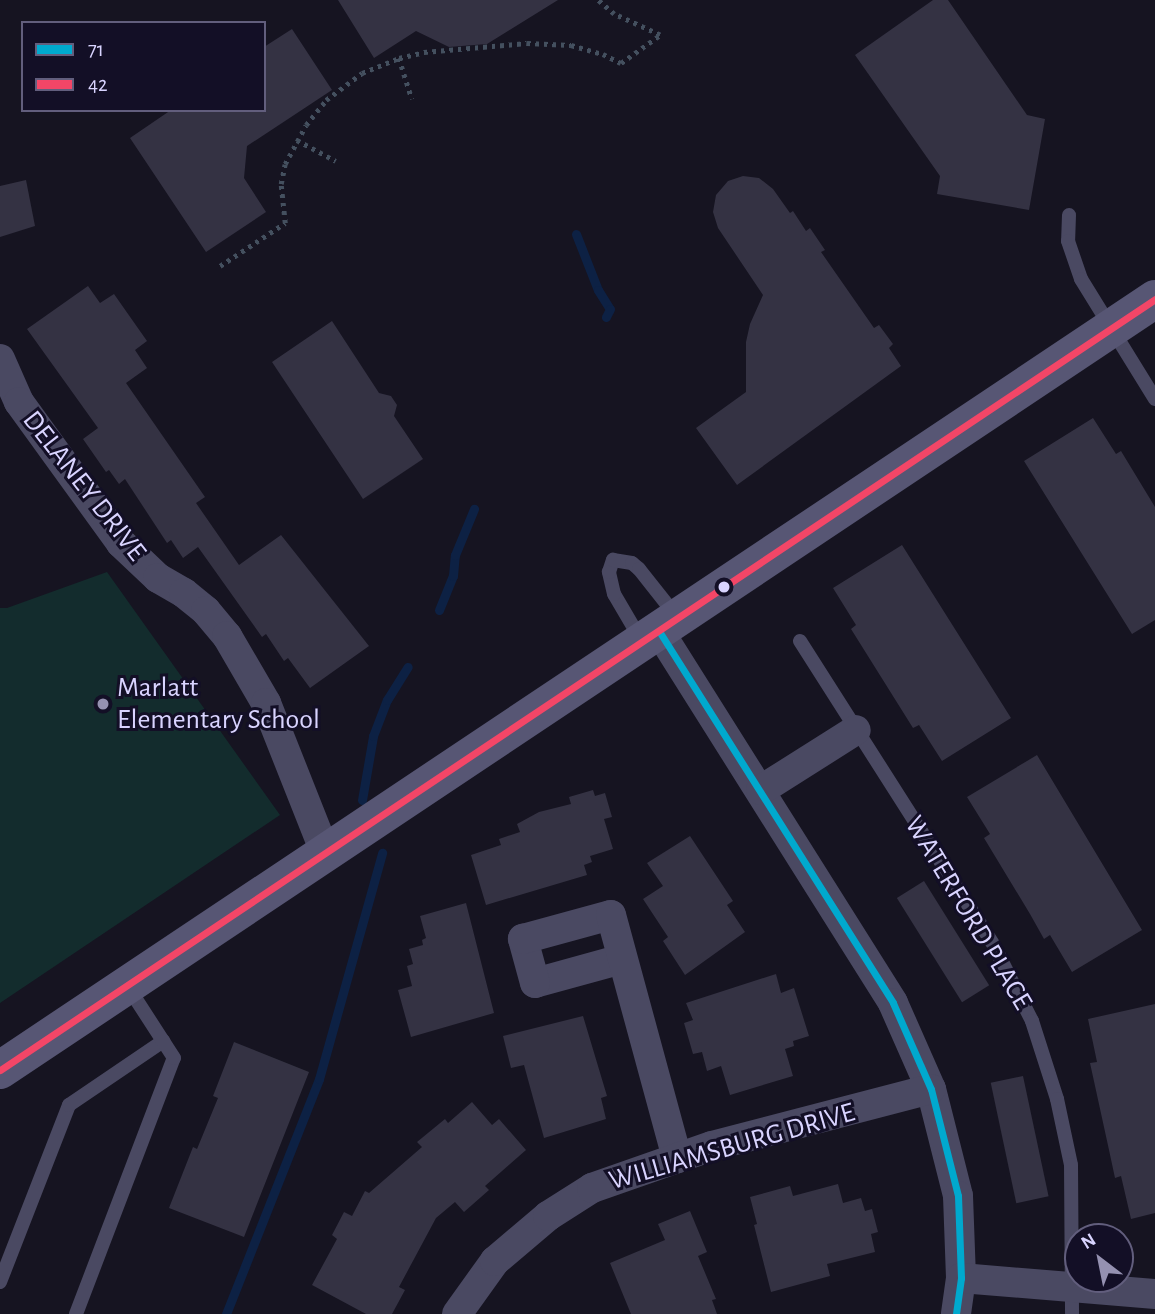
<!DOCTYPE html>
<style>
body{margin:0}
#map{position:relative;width:1155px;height:1314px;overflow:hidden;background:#161421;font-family:"Alegreya Sans",sans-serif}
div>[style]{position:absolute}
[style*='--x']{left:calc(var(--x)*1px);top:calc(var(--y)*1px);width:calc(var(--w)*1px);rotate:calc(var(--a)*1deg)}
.green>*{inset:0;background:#132c2d}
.stream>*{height:9px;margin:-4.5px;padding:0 4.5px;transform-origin:4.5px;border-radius:4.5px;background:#0d2144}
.building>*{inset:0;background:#343243;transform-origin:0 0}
.path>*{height:4.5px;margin-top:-2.25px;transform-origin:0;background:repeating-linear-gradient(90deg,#44505f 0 3.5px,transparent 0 8.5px)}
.lane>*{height:14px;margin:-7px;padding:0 7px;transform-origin:7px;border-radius:7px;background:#4a4962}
.street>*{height:30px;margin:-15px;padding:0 15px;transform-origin:15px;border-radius:15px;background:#4a4962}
.secondary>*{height:38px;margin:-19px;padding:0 19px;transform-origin:19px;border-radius:19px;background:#575674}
.bus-1>*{height:7px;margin:-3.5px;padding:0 3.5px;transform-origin:3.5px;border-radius:3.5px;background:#00a9ce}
.bus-2>*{height:7px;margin:-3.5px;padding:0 3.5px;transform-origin:3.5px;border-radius:3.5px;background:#f34667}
.dots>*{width:19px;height:19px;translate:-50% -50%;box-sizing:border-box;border:4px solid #130f26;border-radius:50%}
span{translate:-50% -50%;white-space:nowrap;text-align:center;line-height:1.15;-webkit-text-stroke:6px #130f26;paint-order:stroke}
.street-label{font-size:28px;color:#d9d4ff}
.poi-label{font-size:28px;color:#d9d4ff}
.left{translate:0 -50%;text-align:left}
.legend{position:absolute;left:21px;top:21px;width:245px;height:91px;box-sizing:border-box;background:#130f26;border:2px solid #625e7d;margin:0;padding:9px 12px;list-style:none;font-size:21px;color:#d9d4ff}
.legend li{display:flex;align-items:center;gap:14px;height:35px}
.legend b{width:35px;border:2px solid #625e7d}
.north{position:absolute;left:1064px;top:1223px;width:70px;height:70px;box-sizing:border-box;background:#130f26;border:2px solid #625e7d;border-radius:50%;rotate:328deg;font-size:19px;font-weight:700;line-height:28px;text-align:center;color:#d9d4ff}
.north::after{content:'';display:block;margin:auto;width:24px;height:32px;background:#9591b1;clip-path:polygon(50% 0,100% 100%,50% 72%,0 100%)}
</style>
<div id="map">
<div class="green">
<div style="clip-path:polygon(107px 572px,280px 815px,0 1003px,0 608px,7px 608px)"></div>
</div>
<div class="stream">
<div style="--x:576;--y:234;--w:60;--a:68.6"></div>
<div style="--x:598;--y:290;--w:22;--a:58"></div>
<div style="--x:610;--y:309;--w:9;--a:117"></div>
<div style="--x:439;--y:610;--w:37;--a:-68"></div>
<div style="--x:453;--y:576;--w:21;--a:-85"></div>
<div style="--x:455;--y:555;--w:50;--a:-67.6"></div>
<div style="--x:362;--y:800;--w:65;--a:-80.2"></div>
<div style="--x:373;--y:736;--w:39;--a:-69"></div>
<div style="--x:387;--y:700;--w:39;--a:-58"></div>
<div style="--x:226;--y:1314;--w:253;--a:-68.4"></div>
<div style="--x:319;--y:1079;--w:235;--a:-74.4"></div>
</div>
<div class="building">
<div style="clip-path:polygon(338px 0,558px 0,487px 44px,449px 47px,416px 31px,374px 58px)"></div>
<div style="clip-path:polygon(933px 0,948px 0,1027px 115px,1045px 119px,1029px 210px,937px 194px,940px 176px,855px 55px)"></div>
<div style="clip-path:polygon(292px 29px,332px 90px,247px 146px,244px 178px,266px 212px,206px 252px,130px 138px,171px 110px,264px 110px,264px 47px)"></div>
<div style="clip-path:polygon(743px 176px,759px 178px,773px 189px,790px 213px,793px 211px,806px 231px,810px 228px,825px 250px,821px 252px,874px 328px,879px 325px,893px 344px,889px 348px,901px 366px,737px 485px,696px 428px,746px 392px,746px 342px,750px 324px,763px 295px,718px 228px,713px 212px,716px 195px,728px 181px)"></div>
<div style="clip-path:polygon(26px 180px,35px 226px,0 237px,0 186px)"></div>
<div style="clip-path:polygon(88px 286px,100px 303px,114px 294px,147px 341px,135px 350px,147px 368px,126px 383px,205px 497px,196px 503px,239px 565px,281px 535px,369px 646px,310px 688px,288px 658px,284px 661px,266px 634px,262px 637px,198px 547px,183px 558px,171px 540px,167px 543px,125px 479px,119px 484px,109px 470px,106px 472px,83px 439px,98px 428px,27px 329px)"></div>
<div style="clip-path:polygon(332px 321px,379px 393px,391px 396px,397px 405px,394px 416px,423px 459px,363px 499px,272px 362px)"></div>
<div style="clip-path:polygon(1093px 418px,1116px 454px,1121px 451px,1155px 507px,1155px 620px,1132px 634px,1024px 461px)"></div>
<div style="clip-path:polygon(902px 545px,1011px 718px,942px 761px,919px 725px,913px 728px,851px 629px,856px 625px,833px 588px)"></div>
<div style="clip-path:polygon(1037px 755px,1142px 930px,1072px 972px,1050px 935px,1044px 939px,1030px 914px,984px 838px,990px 834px,967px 797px)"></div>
<div style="clip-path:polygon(593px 790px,595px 796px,605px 793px,612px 817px,604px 819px,613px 849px,590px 856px,592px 862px,584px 865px,587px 875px,486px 905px,471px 855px,501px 845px,499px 839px,520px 832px,517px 824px,539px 812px,571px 804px,569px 797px)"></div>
<div style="clip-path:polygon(690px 836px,733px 901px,727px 905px,745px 932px,685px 975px,663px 941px,668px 937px,643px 899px,663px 886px,647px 863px)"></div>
<div style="left:924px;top:881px;width:123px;height:32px;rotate:58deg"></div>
<div style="clip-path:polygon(466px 903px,494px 1013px,411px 1037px,398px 990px,412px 986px,407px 966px,413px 964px,409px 949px,423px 945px,422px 940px,426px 938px,420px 916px)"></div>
<div style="clip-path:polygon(776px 974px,781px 993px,794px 988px,809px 1036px,793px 1041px,794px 1046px,785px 1049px,793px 1076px,730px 1095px,721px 1066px,707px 1071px,702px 1052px,693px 1054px,684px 1023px,693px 1020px,686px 1003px)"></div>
<div style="clip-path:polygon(1155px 1004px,1155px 1213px,1131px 1219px,1121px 1176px,1115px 1178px,1109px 1150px,1090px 1063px,1097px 1062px,1088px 1019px)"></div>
<div style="clip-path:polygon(583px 1016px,607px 1096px,601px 1098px,606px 1119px,544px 1138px,524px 1065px,511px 1068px,503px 1036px)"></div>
<div style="clip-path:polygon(234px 1042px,309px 1072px,244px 1237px,169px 1208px,193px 1147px,197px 1149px,218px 1098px,213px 1096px)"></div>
<div style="left:1023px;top:1076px;width:123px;height:33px;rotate:78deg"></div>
<div style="clip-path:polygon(472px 1102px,492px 1125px,499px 1119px,526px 1150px,485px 1186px,489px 1190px,464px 1212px,455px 1202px,436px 1218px,399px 1287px,405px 1290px,392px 1314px,366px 1314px,312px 1285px,337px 1239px,332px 1235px,344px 1212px,352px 1216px,365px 1191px,369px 1193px,422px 1147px,417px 1142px,445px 1119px,448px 1123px)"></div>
<div style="clip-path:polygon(838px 1184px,843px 1203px,861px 1198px,865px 1211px,872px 1209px,878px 1232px,871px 1234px,875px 1252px,827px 1264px,830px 1276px,771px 1292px,754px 1225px,757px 1224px,750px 1197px,790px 1186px,793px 1196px)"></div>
<div style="clip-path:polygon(690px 1211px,707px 1252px,698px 1256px,716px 1299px,712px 1300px,717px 1314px,631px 1314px,610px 1263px,665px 1240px,658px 1224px)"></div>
</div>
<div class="path">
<div style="--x:399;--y:58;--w:26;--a:-13"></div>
<div style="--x:424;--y:52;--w:103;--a:-5"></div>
<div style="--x:527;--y:43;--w:44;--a:2.6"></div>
<div style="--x:571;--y:45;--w:33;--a:16"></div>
<div style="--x:603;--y:54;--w:20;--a:27"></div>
<div style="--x:621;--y:63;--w:48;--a:-35.7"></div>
<div style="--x:660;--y:35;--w:51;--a:-155.5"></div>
<div style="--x:614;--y:14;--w:21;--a:-139"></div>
<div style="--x:297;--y:140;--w:44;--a:28.3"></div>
<div style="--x:220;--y:266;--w:78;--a:-33.5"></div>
<div style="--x:285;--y:223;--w:39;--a:-96"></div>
<div style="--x:281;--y:184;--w:20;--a:-79"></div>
<div style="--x:285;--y:164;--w:44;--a:-61.7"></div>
<div style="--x:306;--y:125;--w:32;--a:-51"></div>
<div style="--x:326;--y:100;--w:45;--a:-36.9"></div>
<div style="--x:362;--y:73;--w:40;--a:-22"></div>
<div style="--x:399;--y:58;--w:43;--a:72.4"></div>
</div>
<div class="lane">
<div style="--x:1069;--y:215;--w:26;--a:92"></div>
<div style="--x:1068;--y:241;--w:40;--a:71.1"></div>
<div style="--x:1081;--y:279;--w:141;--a:58.3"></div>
<div style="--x:641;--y:640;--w:53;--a:-120.4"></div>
<div style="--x:614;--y:594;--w:23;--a:-103"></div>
<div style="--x:609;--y:572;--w:13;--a:-72"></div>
<div style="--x:613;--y:560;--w:19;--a:9"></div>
<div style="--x:632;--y:563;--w:9;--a:41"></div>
<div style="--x:639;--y:569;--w:61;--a:51.6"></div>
<div style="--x:800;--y:641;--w:361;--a:57.5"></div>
<div style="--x:994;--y:946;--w:84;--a:63.1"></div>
<div style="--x:1032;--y:1021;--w:82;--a:72.2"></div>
<div style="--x:1057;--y:1099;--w:67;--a:78"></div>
<div style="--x:1071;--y:1165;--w:149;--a:89.6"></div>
<div style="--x:0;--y:1282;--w:190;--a:-68.7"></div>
<div style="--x:69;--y:1105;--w:114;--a:-34.2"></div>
<div style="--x:76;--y:1314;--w:274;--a:-69.1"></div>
<div style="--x:174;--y:1058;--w:85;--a:-122.9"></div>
</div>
<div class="street">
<div style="--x:0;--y:359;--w:47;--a:66.2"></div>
<div style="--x:19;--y:402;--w:174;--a:54.1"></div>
<div style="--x:121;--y:543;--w:51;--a:43.4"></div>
<div style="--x:158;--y:578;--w:30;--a:30"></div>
<div style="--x:184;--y:593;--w:28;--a:39"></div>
<div style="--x:206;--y:611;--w:33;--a:50"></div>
<div style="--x:227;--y:636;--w:78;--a:59.8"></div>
<div style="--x:266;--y:703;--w:160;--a:68.4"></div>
<div style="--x:659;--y:631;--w:439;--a:57.8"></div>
<div style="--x:893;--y:1003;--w:94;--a:66.2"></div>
<div style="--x:931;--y:1089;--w:110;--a:75.8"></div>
<div style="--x:958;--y:1196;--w:82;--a:87.9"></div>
<div style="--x:961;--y:1278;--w:36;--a:98"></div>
<div style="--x:761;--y:790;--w:112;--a:-32.3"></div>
<div style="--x:622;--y:959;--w:90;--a:164.6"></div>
<div style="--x:535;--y:983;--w:46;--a:-105.3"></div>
<div style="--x:523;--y:939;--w:91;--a:-15.3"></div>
<div style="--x:611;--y:915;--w:252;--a:74.8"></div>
<div style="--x:961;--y:1278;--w:195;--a:4.7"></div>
<div style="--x:457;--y:1314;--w:65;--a:-54.4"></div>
<div style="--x:495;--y:1261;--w:70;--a:-40.3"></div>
<div style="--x:548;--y:1216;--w:52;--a:-32.5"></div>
<div style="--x:592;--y:1188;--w:127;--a:-19.3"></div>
<div style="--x:712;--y:1146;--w:226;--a:-14.6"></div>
</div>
<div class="secondary">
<div style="--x:0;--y:1070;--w:1389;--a:-33.72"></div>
</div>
<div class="bus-1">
<div style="--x:659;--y:631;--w:439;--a:57.8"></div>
<div style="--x:893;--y:1003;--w:94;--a:66.2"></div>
<div style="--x:931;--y:1089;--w:110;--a:75.8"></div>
<div style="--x:958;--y:1196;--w:82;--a:87.9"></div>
<div style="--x:961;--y:1278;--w:36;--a:98"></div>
</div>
<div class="bus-2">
<div style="--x:0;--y:1070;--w:1389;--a:-33.72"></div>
</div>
<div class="dots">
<div style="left:724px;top:587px;background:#d9d4ff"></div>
<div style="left:103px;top:704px;background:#9591b1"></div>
</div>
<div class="street-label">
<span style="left:84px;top:486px;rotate:52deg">DELANEY DRIVE</span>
<span style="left:968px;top:913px;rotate:59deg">WATERFORD PLACE</span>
<span style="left:732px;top:1147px;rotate:-16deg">WILLIAMSBURG DRIVE</span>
</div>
<div class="poi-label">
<span class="left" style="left:117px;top:704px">Marlatt<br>Elementary School</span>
</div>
<ul class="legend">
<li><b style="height:9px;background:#00a9ce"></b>71</li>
<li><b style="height:9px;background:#f34667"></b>42</li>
</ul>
<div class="north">N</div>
</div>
